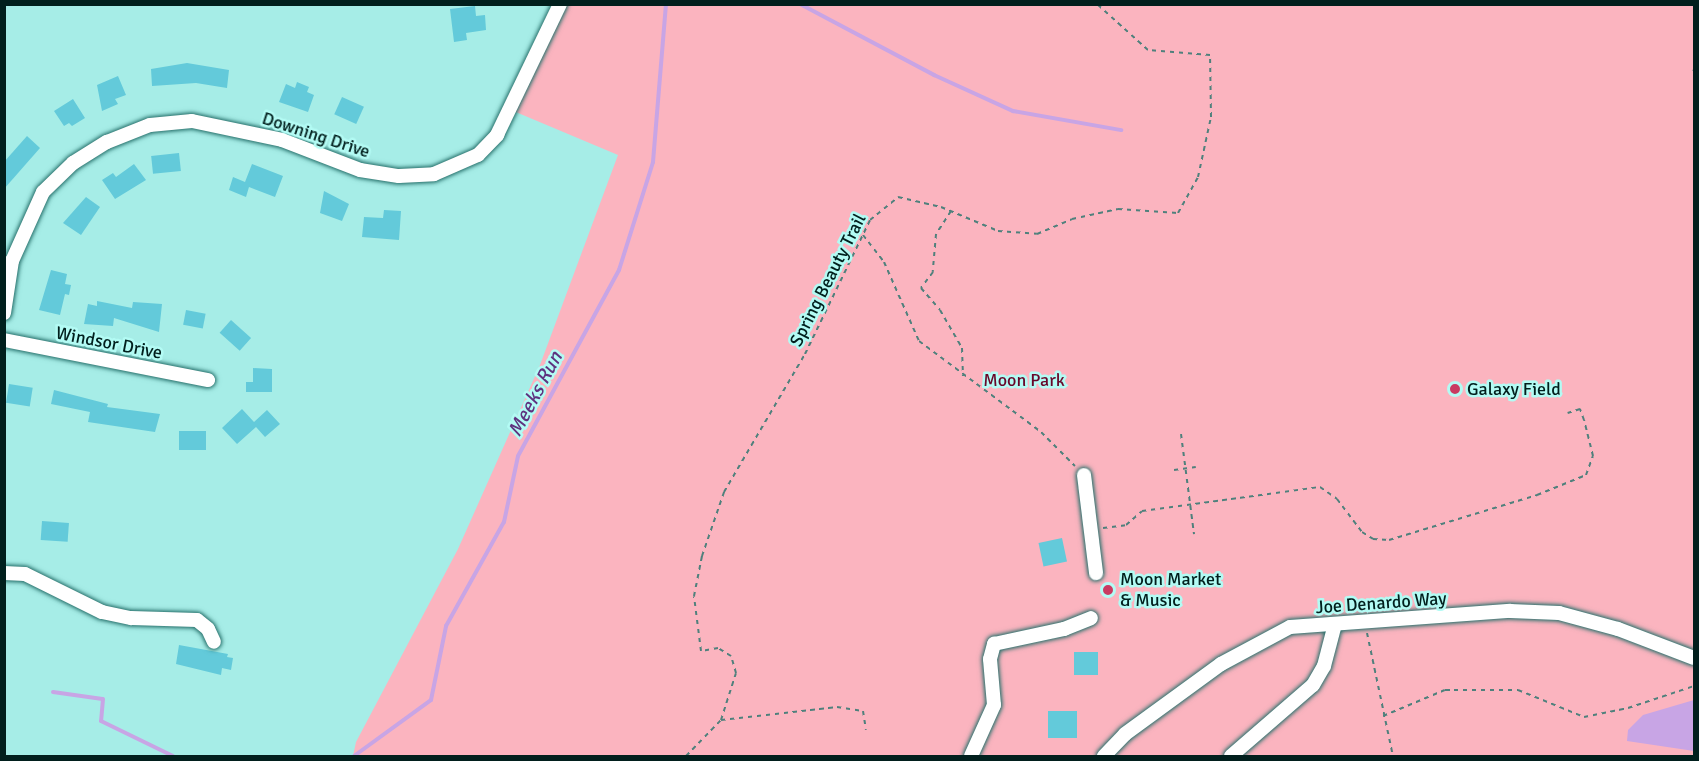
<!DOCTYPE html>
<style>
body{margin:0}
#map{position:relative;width:1699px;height:761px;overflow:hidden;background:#a6ede7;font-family:Signika,sans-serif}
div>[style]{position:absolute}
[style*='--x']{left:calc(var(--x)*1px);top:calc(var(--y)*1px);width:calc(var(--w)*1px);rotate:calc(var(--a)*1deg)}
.green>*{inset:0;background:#fbb4bf}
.water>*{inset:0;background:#c8a5e5}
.stream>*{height:4px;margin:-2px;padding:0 2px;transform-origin:2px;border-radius:2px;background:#c8a5e5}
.building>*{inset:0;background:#63cada;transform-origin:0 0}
.path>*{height:2px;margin-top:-1px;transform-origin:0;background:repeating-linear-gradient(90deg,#4f807c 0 4.5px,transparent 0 9px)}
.roads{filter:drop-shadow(0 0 2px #26706b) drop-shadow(0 0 2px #26706b)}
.minor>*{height:14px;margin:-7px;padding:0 7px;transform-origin:7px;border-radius:7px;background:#fff}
.dots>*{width:16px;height:16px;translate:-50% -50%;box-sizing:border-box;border:3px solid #b3fbf4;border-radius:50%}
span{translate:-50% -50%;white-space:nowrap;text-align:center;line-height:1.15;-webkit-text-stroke:5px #b3fbf4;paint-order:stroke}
.street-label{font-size:18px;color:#011f1d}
.park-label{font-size:18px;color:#680729}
.poi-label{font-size:18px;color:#011f1d}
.left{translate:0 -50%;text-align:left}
.water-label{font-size:20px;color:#5f337f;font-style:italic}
.frame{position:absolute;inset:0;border:6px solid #011f1d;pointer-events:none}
</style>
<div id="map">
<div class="green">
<div style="clip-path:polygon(554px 5px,1694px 5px,1694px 756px,353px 756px,356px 742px,458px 549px,540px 365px,618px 155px,506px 108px)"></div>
</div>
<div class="water">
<div style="clip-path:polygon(1694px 700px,1694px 751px,1627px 741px,1628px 730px,1643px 715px)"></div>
</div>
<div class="stream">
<div style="--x:711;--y:4;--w:21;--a:0"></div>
<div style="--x:800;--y:4;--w:152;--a:27.9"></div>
<div style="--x:934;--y:75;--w:87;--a:24.5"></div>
<div style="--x:1013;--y:111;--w:110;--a:10"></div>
<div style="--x:53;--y:692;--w:50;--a:8"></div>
<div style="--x:103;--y:699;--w:22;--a:95"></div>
<div style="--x:101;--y:721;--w:80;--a:25.9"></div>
<div style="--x:354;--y:756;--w:95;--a:-36"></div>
<div style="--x:431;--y:700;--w:76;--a:-78.5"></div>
<div style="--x:446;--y:626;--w:119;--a:-60.9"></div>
<div style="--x:504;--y:522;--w:67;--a:-78"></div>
<div style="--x:518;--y:456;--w:212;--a:-61.5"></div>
<div style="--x:619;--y:270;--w:113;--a:-72.5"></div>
<div style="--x:653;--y:162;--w:159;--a:-85.3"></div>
</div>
<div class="building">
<div style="clip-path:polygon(475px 6px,476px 16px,485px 15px,486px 30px,466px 33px,467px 40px,454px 42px,450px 9px)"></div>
<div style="clip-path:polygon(187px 63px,229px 70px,227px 88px,196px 83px,152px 86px,151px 69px)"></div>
<div style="clip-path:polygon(118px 76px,126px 95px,115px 99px,118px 104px,102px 111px,97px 85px)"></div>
<div style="clip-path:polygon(297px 82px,309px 87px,307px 92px,314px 95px,308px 112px,279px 102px,286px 84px,295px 88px)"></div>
<div style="left:342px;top:97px;width:24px;height:19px;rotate:24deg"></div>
<div style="clip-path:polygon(73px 99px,85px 118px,72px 126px,69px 123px,64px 126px,54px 111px)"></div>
<div style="clip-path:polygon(27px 136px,40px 148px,4px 189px,4px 162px)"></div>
<div style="left:179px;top:153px;width:18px;height:28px;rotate:84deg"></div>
<div style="clip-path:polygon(134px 164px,146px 180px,115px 199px,102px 180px,113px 173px,116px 177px)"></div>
<div style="clip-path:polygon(252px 164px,283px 176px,275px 197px,249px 187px,246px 197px,229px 190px,233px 177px,245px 182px)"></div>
<div style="clip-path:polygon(324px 191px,349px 204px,342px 221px,320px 213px)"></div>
<div style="clip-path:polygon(86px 197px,100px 207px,81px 235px,63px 223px)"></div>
<div style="clip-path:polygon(384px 210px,401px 211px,399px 240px,362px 237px,364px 217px,383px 218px)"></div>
<div style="clip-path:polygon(51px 270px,67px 274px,65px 284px,71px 285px,69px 295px,65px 294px,60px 315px,39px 310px)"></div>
<div style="clip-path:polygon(97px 301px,132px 308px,133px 302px,162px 304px,159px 332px,114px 318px,113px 326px,84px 324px,88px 304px,97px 306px)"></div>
<div style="left:186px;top:310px;width:20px;height:15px;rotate:11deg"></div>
<div style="left:231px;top:320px;width:27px;height:17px;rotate:42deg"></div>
<div style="clip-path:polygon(253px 368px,272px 369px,272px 392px,246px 392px,246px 382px,253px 382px)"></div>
<div style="left:9px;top:384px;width:24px;height:19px;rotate:9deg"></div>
<div style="clip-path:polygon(54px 390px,108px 404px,107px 407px,160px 414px,155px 432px,88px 422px,90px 412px,51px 404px)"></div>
<div style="clip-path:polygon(242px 409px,254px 422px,267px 410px,280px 424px,265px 437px,256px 427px,237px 444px,222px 428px)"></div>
<div style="left:179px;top:431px;width:27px;height:19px"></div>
<div style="left:42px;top:521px;width:27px;height:19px;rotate:4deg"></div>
<div style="left:1062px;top:538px;width:24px;height:24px;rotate:78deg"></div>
<div style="clip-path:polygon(179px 645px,228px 654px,227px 657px,233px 658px,231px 670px,222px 668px,221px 675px,176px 664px)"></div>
<div style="left:1098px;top:652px;width:23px;height:24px;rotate:90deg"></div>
<div style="left:1048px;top:711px;width:29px;height:27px"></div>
</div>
<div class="path">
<div style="--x:1693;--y:71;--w:1;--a:-45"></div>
<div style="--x:951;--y:211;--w:27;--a:123"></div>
<div style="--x:936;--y:234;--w:38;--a:95"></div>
<div style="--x:933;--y:272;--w:20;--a:127"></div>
<div style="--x:921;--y:288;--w:29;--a:49"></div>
<div style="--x:940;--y:310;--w:44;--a:59.9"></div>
<div style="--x:962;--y:348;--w:28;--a:88"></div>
<div style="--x:863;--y:235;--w:34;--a:52"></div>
<div style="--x:884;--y:262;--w:86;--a:66.1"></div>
<div style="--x:919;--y:341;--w:152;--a:36.7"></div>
<div style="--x:1041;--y:432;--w:48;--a:45"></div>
<div style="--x:1181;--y:434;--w:101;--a:82.6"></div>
<div style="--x:1174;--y:470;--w:22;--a:-8"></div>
<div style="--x:1103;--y:528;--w:23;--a:-7"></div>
<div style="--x:1126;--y:525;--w:21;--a:-41"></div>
<div style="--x:1142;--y:511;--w:180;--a:-7.7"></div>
<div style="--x:1320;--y:487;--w:21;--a:35"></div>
<div style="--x:1337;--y:499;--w:41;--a:52.9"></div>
<div style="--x:1362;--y:532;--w:13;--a:32"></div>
<div style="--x:1373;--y:539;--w:16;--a:4"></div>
<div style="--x:1389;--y:540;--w:155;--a:-16.9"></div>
<div style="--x:1537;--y:495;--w:53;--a:-22.2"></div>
<div style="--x:1586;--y:475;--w:20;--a:-70"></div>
<div style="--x:1593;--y:456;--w:37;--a:-104"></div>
<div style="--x:1584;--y:420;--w:12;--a:-110"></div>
<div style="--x:1580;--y:409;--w:13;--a:162"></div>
<div style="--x:1367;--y:633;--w:126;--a:78.1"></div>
<div style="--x:1383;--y:716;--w:67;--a:-22.8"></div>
<div style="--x:1445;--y:690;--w:73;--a:0"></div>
<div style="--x:1518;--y:690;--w:71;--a:22.2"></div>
<div style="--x:1584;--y:717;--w:45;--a:-11.6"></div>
<div style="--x:1628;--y:708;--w:70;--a:-18.4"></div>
<div style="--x:721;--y:720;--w:117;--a:-6.4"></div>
<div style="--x:837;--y:707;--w:26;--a:9"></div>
<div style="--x:863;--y:711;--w:19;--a:81"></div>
<div style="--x:686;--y:756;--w:50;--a:-45.8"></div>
<div style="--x:721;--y:720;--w:49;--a:-72.3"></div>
<div style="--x:736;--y:673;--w:18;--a:-106"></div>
<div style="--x:731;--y:656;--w:15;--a:-148"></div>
<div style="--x:718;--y:648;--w:17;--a:170"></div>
<div style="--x:701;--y:651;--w:55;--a:-97.3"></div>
<div style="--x:694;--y:596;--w:41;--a:-78.7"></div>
<div style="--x:702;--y:556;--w:68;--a:-71"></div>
<div style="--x:724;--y:492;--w:160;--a:-59.6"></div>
<div style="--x:805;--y:354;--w:149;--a:-64.1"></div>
<div style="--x:870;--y:220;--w:36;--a:-39"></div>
<div style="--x:898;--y:197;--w:44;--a:13.1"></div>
<div style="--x:941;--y:207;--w:62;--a:22.8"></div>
<div style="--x:998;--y:231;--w:39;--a:4"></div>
<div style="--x:1037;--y:234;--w:38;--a:-23"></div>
<div style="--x:1072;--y:219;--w:47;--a:-12.3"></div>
<div style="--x:1118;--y:209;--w:60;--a:3.8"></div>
<div style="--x:1178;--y:213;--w:41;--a:-60.9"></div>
<div style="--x:1198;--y:177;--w:61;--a:-77.8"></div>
<div style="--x:1211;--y:117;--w:62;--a:-90.9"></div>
<div style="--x:1210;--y:55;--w:62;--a:-175.4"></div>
<div style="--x:1148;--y:50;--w:69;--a:-138"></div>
</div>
<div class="roads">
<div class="minor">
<div style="--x:4;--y:313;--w:53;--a:-81.3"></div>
<div style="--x:12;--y:261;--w:76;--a:-65.8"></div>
<div style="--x:43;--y:192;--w:42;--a:-44"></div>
<div style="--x:73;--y:163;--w:40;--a:-32"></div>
<div style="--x:107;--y:142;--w:46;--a:-21.6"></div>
<div style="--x:150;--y:125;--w:42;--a:-5.4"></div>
<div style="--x:192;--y:121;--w:92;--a:11.9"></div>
<div style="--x:282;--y:140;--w:84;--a:21"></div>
<div style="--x:360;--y:170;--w:39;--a:9"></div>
<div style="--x:399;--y:176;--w:35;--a:-3"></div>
<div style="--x:434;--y:174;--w:48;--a:-23.4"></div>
<div style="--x:478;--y:155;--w:28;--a:-46"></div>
<div style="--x:497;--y:135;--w:145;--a:-64.3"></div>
<div style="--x:4;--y:340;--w:208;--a:11.1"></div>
<div style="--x:1084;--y:475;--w:99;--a:83"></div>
<div style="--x:4;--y:573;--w:21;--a:3"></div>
<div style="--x:25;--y:574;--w:86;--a:26.3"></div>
<div style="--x:102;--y:612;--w:30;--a:12"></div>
<div style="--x:131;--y:618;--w:66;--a:1.7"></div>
<div style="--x:197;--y:620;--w:14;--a:39"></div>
<div style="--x:208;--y:629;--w:14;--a:65"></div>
<div style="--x:971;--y:756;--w:56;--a:-65.7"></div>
<div style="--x:994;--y:705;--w:46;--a:-95"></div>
<div style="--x:990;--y:659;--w:16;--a:-75"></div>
<div style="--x:994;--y:644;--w:72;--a:-12.1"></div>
<div style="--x:1064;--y:629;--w:29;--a:-22"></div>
<div style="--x:1104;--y:756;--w:30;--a:-46"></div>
<div style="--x:1125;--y:734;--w:119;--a:-36.1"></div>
<div style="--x:1221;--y:664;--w:78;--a:-28.2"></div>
<div style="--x:1290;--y:627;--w:221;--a:-4.2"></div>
<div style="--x:1510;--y:611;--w:49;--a:2.3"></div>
<div style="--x:1559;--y:613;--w:61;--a:15.2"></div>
<div style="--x:1618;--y:629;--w:81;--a:20.9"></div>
<div style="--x:1231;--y:756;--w:108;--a:-40.9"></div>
<div style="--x:1313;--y:685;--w:22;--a:-60"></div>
<div style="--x:1324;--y:666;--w:43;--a:-75.3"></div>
</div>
</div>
<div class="dots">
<div style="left:1455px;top:389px;background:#c93a61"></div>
<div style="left:1108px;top:590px;background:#c93a61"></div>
</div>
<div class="street-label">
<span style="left:316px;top:135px;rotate:18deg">Downing Drive</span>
<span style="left:828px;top:280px;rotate:-63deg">Spring Beauty Trail</span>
<span style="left:109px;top:343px;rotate:11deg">Windsor Drive</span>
<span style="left:1381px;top:603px;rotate:-4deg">Joe Denardo Way</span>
</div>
<div class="park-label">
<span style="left:1024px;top:380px">Moon Park</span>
</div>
<div class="poi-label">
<span class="left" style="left:1467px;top:389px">Galaxy Field</span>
<span class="left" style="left:1120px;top:590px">Moon Market<br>&amp; Music</span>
</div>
<div class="water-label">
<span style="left:535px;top:394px;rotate:-62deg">Meeks Run</span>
</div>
<div class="frame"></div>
</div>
